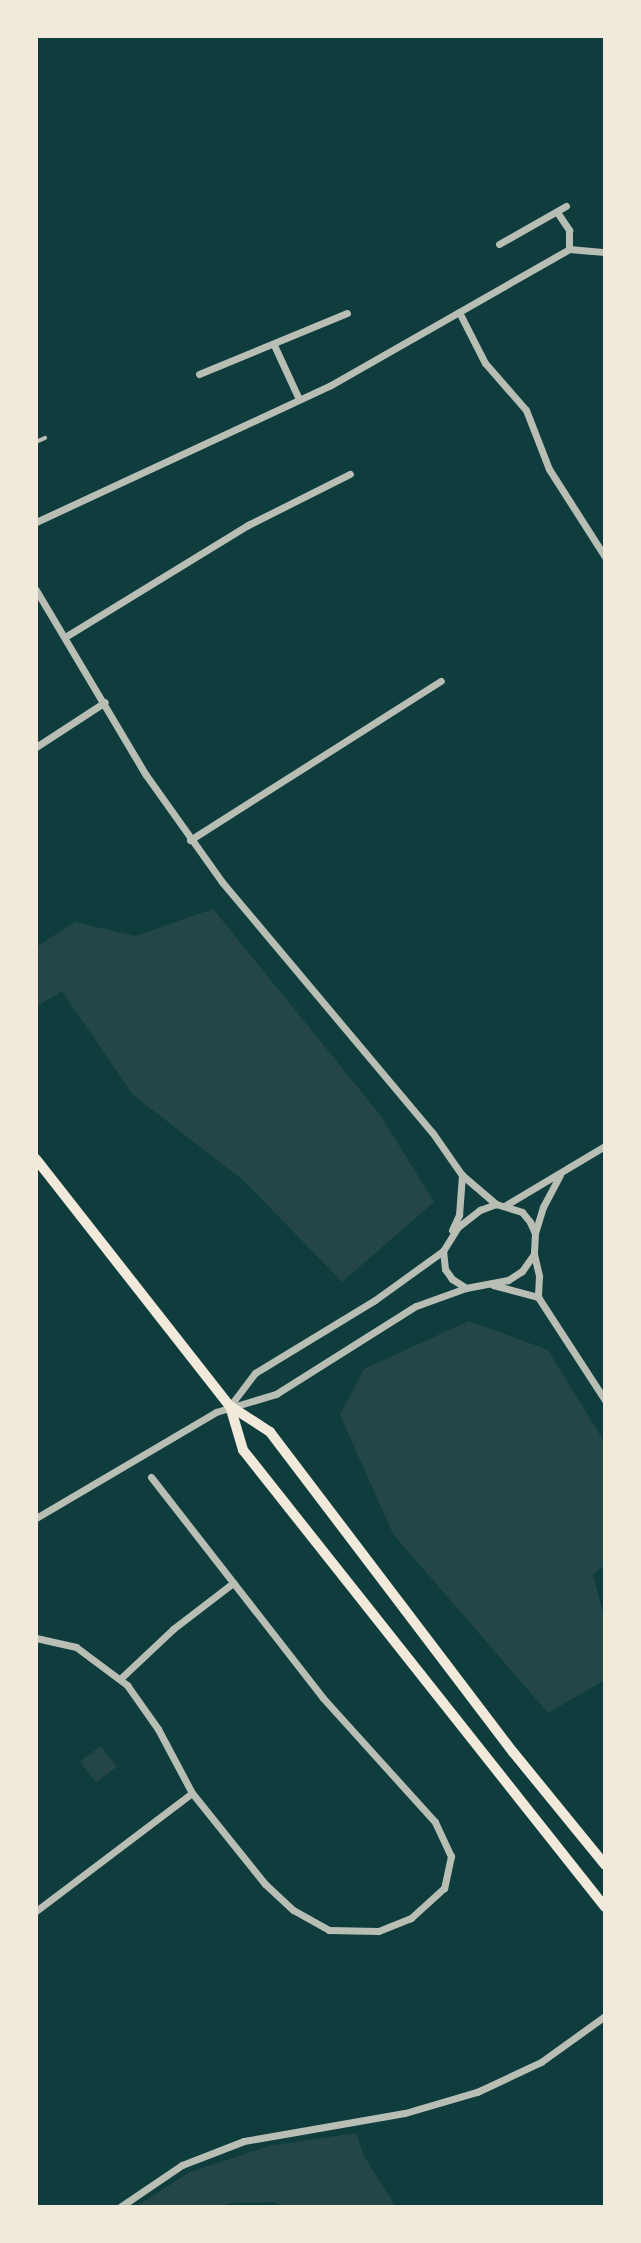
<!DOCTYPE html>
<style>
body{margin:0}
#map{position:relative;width:641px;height:2243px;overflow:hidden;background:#0f3d3e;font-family:"Noto Sans",sans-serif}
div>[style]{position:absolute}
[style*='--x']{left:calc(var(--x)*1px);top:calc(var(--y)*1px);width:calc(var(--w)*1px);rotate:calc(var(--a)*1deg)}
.green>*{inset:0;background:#244646;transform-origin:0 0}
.service>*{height:4px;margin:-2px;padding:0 2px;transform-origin:2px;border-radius:2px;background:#b8beb3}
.minor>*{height:7px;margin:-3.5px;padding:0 3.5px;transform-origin:3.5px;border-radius:3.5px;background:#b8beb3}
.secondary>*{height:10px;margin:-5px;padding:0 5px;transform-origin:5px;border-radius:5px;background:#f1e9da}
span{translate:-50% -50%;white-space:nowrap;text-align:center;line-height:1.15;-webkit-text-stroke:7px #f1e9da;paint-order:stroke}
.frame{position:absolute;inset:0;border:38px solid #f1e9da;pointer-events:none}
</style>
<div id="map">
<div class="green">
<div style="clip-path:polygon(213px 909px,381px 1116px,434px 1202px,342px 1282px,243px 1180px,133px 1095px,62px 991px,36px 1007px,36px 947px,75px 922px,135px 936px)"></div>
<div style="clip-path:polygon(469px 1321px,548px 1350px,605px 1443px,605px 1564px,593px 1575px,605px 1621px,605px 1680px,548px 1713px,393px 1534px,340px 1415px,364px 1369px)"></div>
<div style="left:101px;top:1746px;width:26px;height:26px;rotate:53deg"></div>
<div style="clip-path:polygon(356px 2133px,364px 2156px,396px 2207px,286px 2207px,274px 2202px,233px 2203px,222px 2207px,135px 2207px,190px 2172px,269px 2146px)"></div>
</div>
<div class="service">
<div style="--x:36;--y:442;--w:10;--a:-24"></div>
</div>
<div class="minor">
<div style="--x:557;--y:212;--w:22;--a:56"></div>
<div style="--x:569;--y:230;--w:19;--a:90"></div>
<div style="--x:499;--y:244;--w:77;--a:-29.6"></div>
<div style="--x:459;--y:312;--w:57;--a:63"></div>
<div style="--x:485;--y:363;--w:62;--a:48.9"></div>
<div style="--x:526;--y:410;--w:63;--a:68.7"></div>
<div style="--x:549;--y:469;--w:104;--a:57.5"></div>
<div style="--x:274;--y:345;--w:60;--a:65.2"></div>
<div style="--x:199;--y:374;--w:160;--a:-22.4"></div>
<div style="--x:36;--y:522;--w:325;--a:-24.9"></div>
<div style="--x:331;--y:385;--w:274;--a:-29.7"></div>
<div style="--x:569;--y:249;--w:36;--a:5"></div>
<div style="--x:36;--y:590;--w:215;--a:59.3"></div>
<div style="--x:146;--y:775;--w:131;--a:54.6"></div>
<div style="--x:222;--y:882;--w:326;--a:50"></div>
<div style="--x:432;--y:1132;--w:52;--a:55.1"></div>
<div style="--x:462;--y:1175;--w:45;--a:40.5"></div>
<div style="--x:65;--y:637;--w:215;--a:-31.5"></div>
<div style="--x:248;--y:525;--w:114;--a:-26.6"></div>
<div style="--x:36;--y:747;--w:82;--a:-33.1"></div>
<div style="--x:190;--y:840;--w:297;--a:-32.4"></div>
<div style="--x:496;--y:1204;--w:27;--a:17"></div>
<div style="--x:522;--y:1212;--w:13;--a:51"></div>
<div style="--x:530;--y:1222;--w:12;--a:66"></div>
<div style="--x:535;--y:1233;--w:21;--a:93"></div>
<div style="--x:534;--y:1254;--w:21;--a:125"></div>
<div style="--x:522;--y:1271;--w:17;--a:147"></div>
<div style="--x:508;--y:1280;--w:43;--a:169.2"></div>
<div style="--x:466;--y:1288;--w:17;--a:-147"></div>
<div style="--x:452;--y:1279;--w:12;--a:-125"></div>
<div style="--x:445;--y:1269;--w:18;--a:-96"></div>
<div style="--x:443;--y:1251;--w:28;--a:-58"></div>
<div style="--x:458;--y:1227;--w:28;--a:-38"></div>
<div style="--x:480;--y:1210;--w:17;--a:-21"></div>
<div style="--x:506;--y:1205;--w:115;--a:-30.8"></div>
<div style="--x:452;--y:1230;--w:17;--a:-65"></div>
<div style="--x:459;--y:1215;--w:40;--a:-85.7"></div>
<div style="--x:535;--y:1233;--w:27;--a:-73"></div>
<div style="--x:543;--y:1207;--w:36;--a:-62"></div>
<div style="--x:534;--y:1254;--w:23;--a:77"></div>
<div style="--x:539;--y:1276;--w:21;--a:93"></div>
<div style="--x:493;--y:1285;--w:47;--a:14.9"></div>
<div style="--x:538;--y:1297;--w:123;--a:57"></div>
<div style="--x:230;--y:1406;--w:41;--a:-52.9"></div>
<div style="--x:255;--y:1373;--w:140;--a:-31.3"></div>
<div style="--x:375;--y:1300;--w:84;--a:-35.8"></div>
<div style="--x:151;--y:1477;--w:280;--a:52.1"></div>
<div style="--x:323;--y:1698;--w:167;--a:47.9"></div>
<div style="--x:435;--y:1822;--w:38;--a:65"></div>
<div style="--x:451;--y:1856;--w:33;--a:102"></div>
<div style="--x:444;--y:1888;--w:45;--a:137.7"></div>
<div style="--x:411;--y:1918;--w:35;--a:158"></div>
<div style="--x:378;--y:1931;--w:49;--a:-178.8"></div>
<div style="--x:329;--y:1930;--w:41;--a:-150.9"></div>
<div style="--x:293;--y:1910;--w:38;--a:-137"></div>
<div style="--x:265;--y:1884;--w:117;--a:-128.7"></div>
<div style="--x:36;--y:1518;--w:209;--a:-30.5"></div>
<div style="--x:216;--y:1412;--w:63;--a:-16.7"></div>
<div style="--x:276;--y:1394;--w:165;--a:-32.2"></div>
<div style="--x:416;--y:1306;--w:53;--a:-19.8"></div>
<div style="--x:36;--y:1638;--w:41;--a:12.7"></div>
<div style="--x:76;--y:1647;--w:64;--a:36.7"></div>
<div style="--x:127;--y:1685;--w:54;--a:54.8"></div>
<div style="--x:158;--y:1729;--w:72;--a:62"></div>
<div style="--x:192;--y:1793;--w:196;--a:142.9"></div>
<div style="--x:120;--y:1679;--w:73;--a:-43.3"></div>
<div style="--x:173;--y:1629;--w:76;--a:-37.5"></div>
<div style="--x:120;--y:2207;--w:75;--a:-34.1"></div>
<div style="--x:182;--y:2165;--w:66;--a:-21.2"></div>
<div style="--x:244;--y:2141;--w:163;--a:-9.9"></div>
<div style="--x:405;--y:2113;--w:75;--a:-16.3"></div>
<div style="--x:477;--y:2092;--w:71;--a:-25.1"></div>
<div style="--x:541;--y:2062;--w:79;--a:-35.7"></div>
</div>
<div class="secondary">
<div style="--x:36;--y:1159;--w:314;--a:51.9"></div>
<div style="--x:230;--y:1406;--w:48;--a:33"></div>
<div style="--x:270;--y:1432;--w:402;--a:52.8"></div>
<div style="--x:513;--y:1752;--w:146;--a:50.8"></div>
<div style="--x:230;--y:1406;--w:46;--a:73.5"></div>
<div style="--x:243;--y:1450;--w:583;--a:51.62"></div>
</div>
<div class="frame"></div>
</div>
